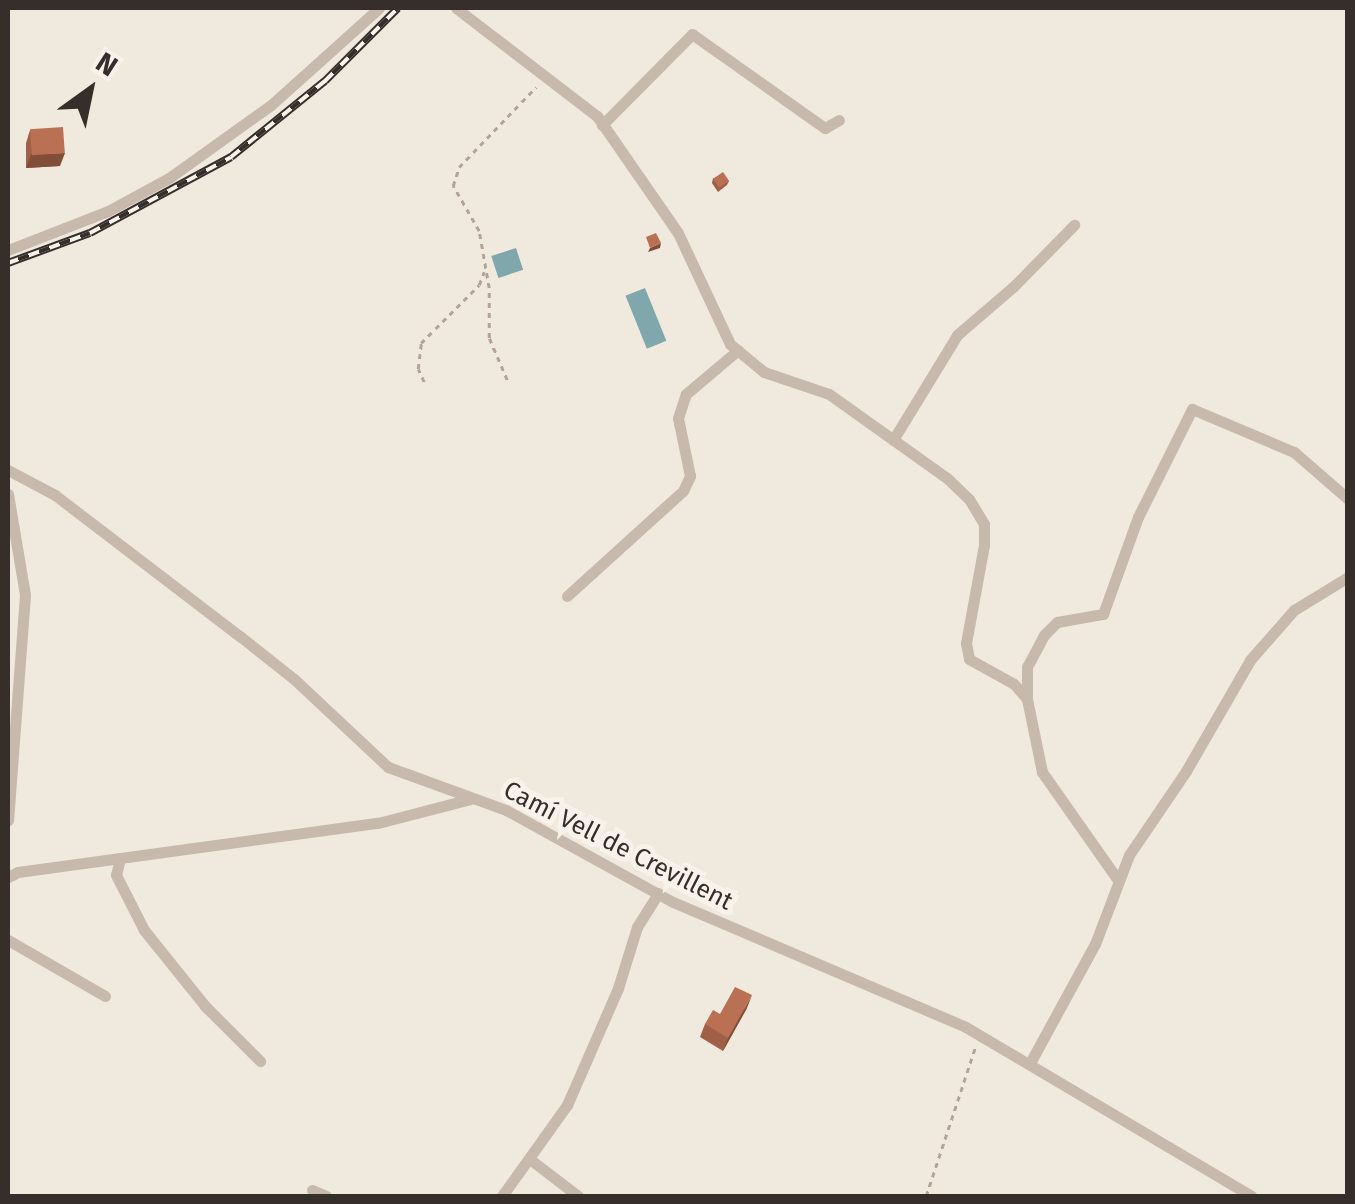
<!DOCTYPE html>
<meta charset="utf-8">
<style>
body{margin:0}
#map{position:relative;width:1355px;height:1204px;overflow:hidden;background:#f0e9de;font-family:"Fira Sans",sans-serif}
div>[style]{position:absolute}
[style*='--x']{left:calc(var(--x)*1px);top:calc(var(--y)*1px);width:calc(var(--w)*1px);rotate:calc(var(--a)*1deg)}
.water>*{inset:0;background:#80a7ab;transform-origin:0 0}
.path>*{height:2.5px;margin-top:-1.25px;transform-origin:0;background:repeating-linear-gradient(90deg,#b3a496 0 5px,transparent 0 10px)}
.street>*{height:11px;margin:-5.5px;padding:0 5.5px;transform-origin:5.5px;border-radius:5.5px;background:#c7b9ab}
.rail>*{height:8px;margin-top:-4px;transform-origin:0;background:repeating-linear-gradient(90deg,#f8f2ea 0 11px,#362e2a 0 22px);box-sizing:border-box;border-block:2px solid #362e2a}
.wall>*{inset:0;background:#a06047}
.shaded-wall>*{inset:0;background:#824e39}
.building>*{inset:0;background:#ba7052;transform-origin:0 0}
span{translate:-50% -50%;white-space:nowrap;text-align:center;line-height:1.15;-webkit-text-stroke:10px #f8f2ea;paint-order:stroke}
.street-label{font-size:25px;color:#362e2a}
.frame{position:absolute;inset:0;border:10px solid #362e2a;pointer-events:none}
.north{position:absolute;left:40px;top:40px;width:100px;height:100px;-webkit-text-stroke:8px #f8f2ea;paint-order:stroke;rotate:33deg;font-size:28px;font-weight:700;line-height:40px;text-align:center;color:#362e2a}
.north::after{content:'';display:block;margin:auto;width:35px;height:45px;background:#362e2a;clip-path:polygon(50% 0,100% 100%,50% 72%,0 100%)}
</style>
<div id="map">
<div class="water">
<div style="left:516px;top:248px;width:23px;height:26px;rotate:72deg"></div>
<div style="left:645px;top:288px;width:57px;height:21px;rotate:68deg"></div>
</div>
<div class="path">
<div style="--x:507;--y:380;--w:46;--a:-113.2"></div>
<div style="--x:489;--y:338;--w:50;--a:-90"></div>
<div style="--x:489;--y:288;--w:58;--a:-100"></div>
<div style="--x:479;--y:231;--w:52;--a:-120"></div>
<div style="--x:453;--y:186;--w:20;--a:-72"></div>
<div style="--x:459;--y:167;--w:111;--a:-46.1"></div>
<div style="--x:424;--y:382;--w:14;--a:-115"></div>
<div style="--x:418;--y:369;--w:26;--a:-83"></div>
<div style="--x:421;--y:343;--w:82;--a:-45"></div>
<div style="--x:479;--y:285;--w:14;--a:-69"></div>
<div style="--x:926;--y:1196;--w:159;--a:-71.7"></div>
</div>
<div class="street">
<div style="--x:456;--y:8;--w:178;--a:37.5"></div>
<div style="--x:597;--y:116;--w:142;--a:55.3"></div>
<div style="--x:678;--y:233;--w:123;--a:64.9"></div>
<div style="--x:730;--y:344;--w:44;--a:39.5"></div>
<div style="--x:764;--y:372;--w:69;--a:18.7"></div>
<div style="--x:829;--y:394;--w:146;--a:35.5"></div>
<div style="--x:948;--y:479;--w:29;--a:44"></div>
<div style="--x:969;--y:499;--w:29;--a:59"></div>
<div style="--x:984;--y:524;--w:21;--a:90"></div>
<div style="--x:984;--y:545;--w:100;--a:100.4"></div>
<div style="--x:966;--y:643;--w:16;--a:79"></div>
<div style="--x:969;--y:659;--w:51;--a:29.1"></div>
<div style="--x:1014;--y:684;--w:20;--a:49"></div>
<div style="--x:1027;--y:699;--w:75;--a:78.4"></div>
<div style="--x:1042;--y:772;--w:132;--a:54.9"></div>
<div style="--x:602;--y:125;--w:128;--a:-45.3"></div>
<div style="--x:692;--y:34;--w:163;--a:35.3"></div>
<div style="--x:825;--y:128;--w:16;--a:-30"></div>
<div style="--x:8;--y:250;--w:107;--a:-21.3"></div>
<div style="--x:108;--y:211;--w:69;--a:-28.4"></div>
<div style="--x:169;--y:178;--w:125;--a:-35.6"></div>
<div style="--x:271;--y:105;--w:145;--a:-41.9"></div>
<div style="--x:893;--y:440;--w:123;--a:-58.6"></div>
<div style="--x:957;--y:335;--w:75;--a:-40.7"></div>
<div style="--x:1014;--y:286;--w:86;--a:-45.5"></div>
<div style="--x:8;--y:470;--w:53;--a:28"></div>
<div style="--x:55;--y:495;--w:234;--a:37.4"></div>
<div style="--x:241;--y:637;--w:68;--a:38.4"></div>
<div style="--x:294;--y:679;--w:129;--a:43.1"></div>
<div style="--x:388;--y:767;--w:126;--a:20"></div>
<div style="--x:506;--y:810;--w:191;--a:28.9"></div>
<div style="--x:673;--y:902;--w:316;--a:23.1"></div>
<div style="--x:964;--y:1026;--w:334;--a:30.6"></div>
<div style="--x:8;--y:494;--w:102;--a:80.4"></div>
<div style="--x:25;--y:595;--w:226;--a:94.3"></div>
<div style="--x:567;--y:596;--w:156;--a:-42.2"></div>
<div style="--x:683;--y:491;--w:17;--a:-65"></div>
<div style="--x:690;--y:476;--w:59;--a:-101.7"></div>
<div style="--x:678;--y:418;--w:25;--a:-72"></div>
<div style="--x:686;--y:394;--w:68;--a:-40.2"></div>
<div style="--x:1027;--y:699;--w:32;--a:-90"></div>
<div style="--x:1027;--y:667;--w:36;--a:-62"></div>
<div style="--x:1044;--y:635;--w:18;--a:-45"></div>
<div style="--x:1057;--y:622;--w:47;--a:-9.9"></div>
<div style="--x:1103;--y:614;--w:103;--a:-70.2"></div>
<div style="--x:1138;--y:517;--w:121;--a:-63.4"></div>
<div style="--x:1192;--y:409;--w:111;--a:22.9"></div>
<div style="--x:1294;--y:452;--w:72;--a:41"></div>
<div style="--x:120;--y:858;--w:17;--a:103"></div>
<div style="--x:116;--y:875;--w:62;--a:63"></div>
<div style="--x:144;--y:930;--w:97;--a:51.2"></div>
<div style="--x:205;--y:1006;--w:78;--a:45"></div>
<div style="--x:8;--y:877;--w:11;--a:-27"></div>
<div style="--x:18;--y:872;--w:363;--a:-7.8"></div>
<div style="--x:378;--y:823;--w:95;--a:-14.6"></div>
<div style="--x:8;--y:940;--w:112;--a:30"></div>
<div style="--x:1030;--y:1063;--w:136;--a:-61.4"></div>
<div style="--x:1095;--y:944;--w:95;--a:-69.1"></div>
<div style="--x:1129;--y:855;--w:102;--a:-55.8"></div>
<div style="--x:1186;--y:771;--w:128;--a:-60"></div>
<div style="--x:1250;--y:660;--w:67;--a:-48.7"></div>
<div style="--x:1294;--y:610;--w:63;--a:-31.4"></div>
<div style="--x:531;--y:1160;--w:59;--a:37.5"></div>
<div style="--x:312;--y:1190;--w:15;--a:23"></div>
<div style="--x:502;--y:1196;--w:112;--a:-54.5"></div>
<div style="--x:567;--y:1105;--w:128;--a:-66.4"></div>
<div style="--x:618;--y:988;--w:64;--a:-72.7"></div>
<div style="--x:637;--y:927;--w:40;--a:-58"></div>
</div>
<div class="rail">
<div style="--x:8;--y:263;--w:87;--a:-20.1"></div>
<div style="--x:90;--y:233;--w:160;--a:-28.3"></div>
<div style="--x:231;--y:157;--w:121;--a:-39"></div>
<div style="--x:325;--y:81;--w:103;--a:-45"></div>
</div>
<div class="wall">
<div style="clip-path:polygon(30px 130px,60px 166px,26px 168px,26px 143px)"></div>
<div style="clip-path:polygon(713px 178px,729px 181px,727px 185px,718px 192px,712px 183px)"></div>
<div style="clip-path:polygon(747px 1008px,723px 1051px,700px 1037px,705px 1024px,720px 1014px)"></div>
</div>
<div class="shaded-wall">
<div style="clip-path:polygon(65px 153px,60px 166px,26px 168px,31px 154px)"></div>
<div style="clip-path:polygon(661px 243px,660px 248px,648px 252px,650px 248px)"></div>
<div style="clip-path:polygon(752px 995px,747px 1008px,723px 1051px,728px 1038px)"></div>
</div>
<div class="building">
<div style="left:63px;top:127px;width:26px;height:33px;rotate:86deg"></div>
<div style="left:723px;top:172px;width:11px;height:12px;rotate:56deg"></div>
<div style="clip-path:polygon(656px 233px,661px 243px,650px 248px,646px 237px)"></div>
<div style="clip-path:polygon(735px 987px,752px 995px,728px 1038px,705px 1024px,713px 1010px,720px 1014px)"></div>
</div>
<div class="street-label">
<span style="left:618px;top:846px;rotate:27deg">Camí Vell de Crevillent</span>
</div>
<div class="frame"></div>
<div class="north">N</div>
</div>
